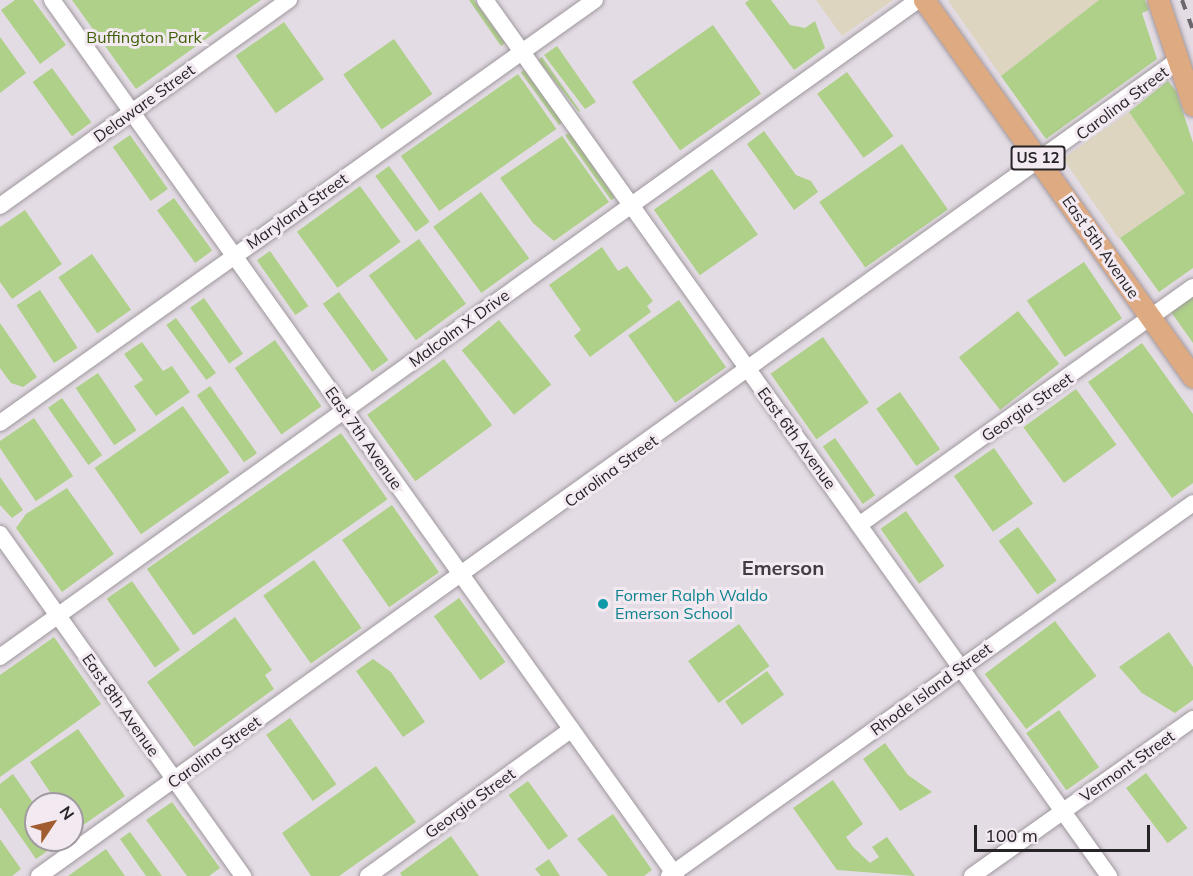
<!DOCTYPE html>
<style>
body{margin:0}
#map{position:relative;width:1193px;height:876px;overflow:hidden;background:#e4dce4;font-family:Mulish,sans-serif}
div>[style]{position:absolute}
[style*='--x']{left:calc(var(--x)*1px);top:calc(var(--y)*1px);width:calc(var(--w)*1px);rotate:calc(var(--a)*1deg)}
.commercial>*{inset:0;background:#ddd5c0;transform-origin:0 0}
.green>*{inset:0;background:#aed089;transform-origin:0 0}
.roads{filter:drop-shadow(0 0 2px #9f979e) drop-shadow(0 0 2px #9f979e)}
.minor>*{height:16px;margin:-8px;padding:0 8px;transform-origin:8px;border-radius:8px;background:#fff}
.major>*{height:21px;margin:-10.5px;padding:0 10.5px;transform-origin:10.5px;border-radius:10.5px;background:#deaa82}
.rail>*{height:4px;margin-top:-2px;transform-origin:0;background:repeating-linear-gradient(90deg,#6c676c 0 10px,transparent 0 20px)}
.dots>*{width:16px;height:16px;translate:-50% -50%;box-sizing:border-box;border:3px solid #f2e9f1;border-radius:50%}
span{translate:-50% -50%;white-space:nowrap;text-align:center;line-height:1.15;-webkit-text-stroke:6px #f2e9f1;paint-order:stroke}
.shield-label span{padding:2px 4px;background:#f2e9f1;border:2px solid;border-radius:4px;-webkit-text-stroke-width:0}
.shield-label{font-size:15px;color:#272427;font-weight:700}
.park-label{font-size:16px;color:#3f6006}
.street-label{font-size:16px;color:#272427}
.culture-label{font-size:16px;color:#0d838f}
.left{translate:0 -50%;text-align:left}
.quarter-label{font-size:20px;color:#433c42;font-weight:700}
.north{position:absolute;left:24px;top:792px;width:60px;height:60px;box-sizing:border-box;background:#f2e9f1;border:2px solid #a19aa0;border-radius:50%;rotate:55deg;font-size:16px;font-weight:700;line-height:24px;text-align:center;color:#272427}
.north::after{content:'';display:block;margin:auto;width:21px;height:27px;background:#a15d2f;clip-path:polygon(50% 0,100% 100%,50% 72%,0 100%)}
.scale{position:absolute;left:974px;top:825px;width:176px;height:27px;box-sizing:border-box;border:3px solid #272427;border-top:0;padding-left:8px;font-size:18px;line-height:21px;white-space:nowrap;color:#272427;-webkit-text-stroke:4px #f2e9f1;paint-order:stroke}
</style>
<div id="map">
<div class="commercial">
<div style="clip-path:polygon(816px 0,893px 0,842px 36px)"></div>
<div style="clip-path:polygon(1099px 0,1001px 76px,948px 1px,950px 0)"></div>
<div style="left:1129px;top:112px;width:98px;height:81px;rotate:55deg"></div>
</div>
<div class="green">
<div style="clip-path:polygon(15px 0,33px 0,66px 45px,40px 64px,1px 10px)"></div>
<div style="clip-path:polygon(72px 0,261px 0,136px 89px)"></div>
<div style="clip-path:polygon(469px 0,474px 0,505px 43px,501px 46px)"></div>
<div style="clip-path:polygon(749px 0,771px 0,790px 25px,805px 28px,815px 21px,825px 48px,794px 70px,745px 3px)"></div>
<div style="clip-path:polygon(1099px 0,1145px 0,1149px 10px,1142px 13px,1157px 59px,1046px 139px,1001px 76px)"></div>
<div style="left:284px;top:22px;width:70px;height:59px;rotate:55deg"></div>
<div style="left:713px;top:25px;width:84px;height:99px;rotate:55deg"></div>
<div style="clip-path:polygon(0 37px,26px 73px,0 93px)"></div>
<div style="left:394px;top:39px;width:67px;height:62px;rotate:55deg"></div>
<div style="clip-path:polygon(557px 46px,596px 102px,585px 109px,544px 55px)"></div>
<div style="clip-path:polygon(542px 57px,580px 111px,579px 112px,538px 60px)"></div>
<div style="left:52px;top:68px;width:67px;height:24px;rotate:54deg"></div>
<div style="left:524px;top:70px;width:65px;height:4px;rotate:54deg"></div>
<div style="left:847px;top:72px;width:79px;height:37px;rotate:54deg"></div>
<div style="left:518px;top:74px;width:67px;height:143px;rotate:55deg"></div>
<div style="clip-path:polygon(1168px 81px,1176px 91px,1193px 143px,1193px 268px,1159px 292px,1120px 238px,1185px 193px,1129px 112px)"></div>
<div style="clip-path:polygon(764px 131px,796px 175px,811px 181px,818px 192px,794px 210px,747px 144px)"></div>
<div style="clip-path:polygon(570px 133px,615px 198px,611px 200px,565px 135px)"></div>
<div style="left:130px;top:135px;width:66px;height:21px;rotate:55deg"></div>
<div style="clip-path:polygon(562px 136px,609px 202px,554px 241px,533px 223px,500px 178px)"></div>
<div style="left:902px;top:144px;width:80px;height:101px;rotate:55deg"></div>
<div style="left:389px;top:166px;width:69px;height:17px;rotate:54deg"></div>
<div style="left:712px;top:169px;width:80px;height:71px;rotate:55deg"></div>
<div style="left:360px;top:186px;width:69px;height:78px;rotate:54deg"></div>
<div style="left:481px;top:192px;width:82px;height:59px;rotate:54deg"></div>
<div style="left:174px;top:198px;width:65px;height:21px;rotate:54deg"></div>
<div style="clip-path:polygon(25px 210px,62px 264px,12px 299px,0 282px,0 227px)"></div>
<div style="left:419px;top:239px;width:80px;height:62px;rotate:54deg"></div>
<div style="clip-path:polygon(602px 247px,618px 271px,627px 266px,653px 301px,647px 306px,651px 312px,590px 357px,574px 336px,581px 330px,549px 285px)"></div>
<div style="left:270px;top:251px;width:67px;height:16px;rotate:55deg"></div>
<div style="left:92px;top:254px;width:68px;height:41px;rotate:55deg"></div>
<div style="left:1084px;top:262px;width:68px;height:69px;rotate:56deg"></div>
<div style="left:40px;top:290px;width:69px;height:28px;rotate:57deg"></div>
<div style="left:339px;top:292px;width:84px;height:20px;rotate:54deg"></div>
<div style="clip-path:polygon(1193px 294px,1193px 343px,1171px 312px)"></div>
<div style="left:204px;top:298px;width:68px;height:17px;rotate:55deg"></div>
<div style="left:679px;top:300px;width:82px;height:62px;rotate:55deg"></div>
<div style="left:1018px;top:311px;width:67px;height:75px;rotate:52deg"></div>
<div style="left:176px;top:318px;width:68px;height:12px;rotate:54deg"></div>
<div style="left:499px;top:320px;width:83px;height:48px;rotate:51deg"></div>
<div style="clip-path:polygon(0 323px,37px 377px,23px 387px,11px 383px,0 368px)"></div>
<div style="left:823px;top:337px;width:80px;height:64px;rotate:55deg"></div>
<div style="left:275px;top:340px;width:81px;height:49px;rotate:55deg"></div>
<div style="clip-path:polygon(142px 342px,163px 371px,172px 366px,190px 392px,156px 416px,134px 386px,143px 380px,124px 354px)"></div>
<div style="clip-path:polygon(1142px 343px,1193px 414px,1193px 483px,1172px 498px,1088px 382px)"></div>
<div style="left:444px;top:359px;width:82px;height:95px;rotate:54deg"></div>
<div style="left:98px;top:373px;width:69px;height:27px;rotate:56deg"></div>
<div style="left:210px;top:386px;width:82px;height:16px;rotate:55deg"></div>
<div style="left:1076px;top:389px;width:69px;height:65px;rotate:54deg"></div>
<div style="left:900px;top:392px;width:70px;height:29px;rotate:55deg"></div>
<div style="left:62px;top:398px;width:70px;height:17px;rotate:55deg"></div>
<div style="left:183px;top:406px;width:81px;height:108px;rotate:55deg"></div>
<div style="left:34px;top:418px;width:70px;height:45px;rotate:56deg"></div>
<div style="left:341px;top:433px;width:81px;height:237px;rotate:55deg"></div>
<div style="left:835px;top:438px;width:70px;height:15px;rotate:55deg"></div>
<div style="left:994px;top:448px;width:68px;height:49px;rotate:55deg"></div>
<div style="clip-path:polygon(0 477px,23px 510px,12px 518px,0 505px)"></div>
<div style="clip-path:polygon(67px 488px,114px 554px,62px 592px,16px 528px,26px 514px)"></div>
<div style="left:392px;top:505px;width:82px;height:61px;rotate:55deg"></div>
<div style="left:906px;top:511px;width:67px;height:31px;rotate:55deg"></div>
<div style="left:1018px;top:527px;width:66px;height:24px;rotate:54deg"></div>
<div style="left:314px;top:560px;width:83px;height:62px;rotate:55deg"></div>
<div style="left:132px;top:581px;width:84px;height:31px;rotate:55deg"></div>
<div style="left:459px;top:598px;width:79px;height:31px;rotate:54deg"></div>
<div style="clip-path:polygon(235px 617px,272px 670px,265px 675px,274px 689px,194px 747px,147px 682px)"></div>
<div style="left:1055px;top:621px;width:69px;height:88px;rotate:53deg"></div>
<div style="left:739px;top:624px;width:52px;height:63px;rotate:54deg"></div>
<div style="clip-path:polygon(1169px 632px,1193px 667px,1193px 700px,1175px 713px,1142px 693px,1119px 667px)"></div>
<div style="clip-path:polygon(54px 637px,101px 704px,0 777px,0 675px)"></div>
<div style="clip-path:polygon(373px 659px,391px 672px,425px 722px,403px 737px,356px 671px)"></div>
<div style="left:767px;top:671px;width:29px;height:52px;rotate:54deg"></div>
<div style="left:1059px;top:710px;width:70px;height:40px;rotate:55deg"></div>
<div style="left:290px;top:718px;width:81px;height:29px;rotate:55deg"></div>
<div style="clip-path:polygon(78px 729px,125px 796px,76px 830px,72px 804px,58px 804px,30px 762px)"></div>
<div style="clip-path:polygon(885px 743px,908px 775px,932px 792px,900px 811px,863px 759px)"></div>
<div style="clip-path:polygon(376px 766px,416px 822px,339px 876px,311px 876px,282px 833px)"></div>
<div style="left:1146px;top:773px;width:69px;height:25px;rotate:53deg"></div>
<div style="clip-path:polygon(13px 774px,36px 807px,36px 840px,60px 842px,36px 859px,0 807px,0 784px)"></div>
<div style="clip-path:polygon(833px 780px,863px 824px,846px 837px,853px 847px,870px 863px,879px 857px,872px 847px,887px 837px,915px 876px,837px 870px,793px 808px)"></div>
<div style="left:528px;top:781px;width:68px;height:24px;rotate:54deg"></div>
<div style="clip-path:polygon(172px 802px,220px 868px,209px 876px,187px 876px,146px 820px)"></div>
<div style="clip-path:polygon(613px 814px,652px 870px,644px 876px,608px 876px,577px 839px)"></div>
<div style="clip-path:polygon(130px 832px,162px 876px,146px 876px,120px 839px)"></div>
<div style="clip-path:polygon(451px 836px,479px 876px,402px 876px,400px 873px)"></div>
<div style="clip-path:polygon(0 839px,21px 869px,12px 876px,0 876px)"></div>
<div style="clip-path:polygon(106px 849px,125px 876px,68px 876px)"></div>
<div style="clip-path:polygon(549px 859px,560px 876px,541px 876px,535px 869px)"></div>
</div>
<div class="roads">
<div class="minor">
<div style="--x:52;--y:0;--w:1076;--a:54.54"></div>
<div style="--x:485;--y:0;--w:1076;--a:54.54"></div>
<div style="--x:0;--y:206;--w:355;--a:-35.5"></div>
<div style="--x:0;--y:423;--w:730;--a:-35.41"></div>
<div style="--x:859;--y:525;--w:410;--a:-35.5"></div>
<div style="--x:0;--y:534;--w:420;--a:54.6"></div>
<div style="--x:0;--y:657;--w:1129;--a:-35.59"></div>
<div style="--x:39;--y:876;--w:1401;--a:-35.62"></div>
<div style="--x:368;--y:876;--w:251;--a:-35.8"></div>
<div style="--x:669;--y:876;--w:643;--a:-35.44"></div>
<div style="--x:972;--y:876;--w:271;--a:-35.4"></div>
</div>
<div class="major">
<div style="--x:924;--y:0;--w:463;--a:54.5"></div>
<div style="--x:1158;--y:0;--w:111;--a:71.6"></div>
</div>
</div>
<div class="rail">
<div style="--x:1182;--y:0;--w:33;--a:70"></div>
</div>
<div class="dots">
<div style="left:603px;top:604px;background:#0f9aa8"></div>
</div>
<div class="shield-label">
<span style="left:1038px;top:158px">US 12</span>
</div>
<div class="park-label">
<span style="left:144px;top:37px">Buffington Park</span>
</div>
<div class="street-label">
<span style="left:144px;top:103px;rotate:-36deg">Delaware Street</span>
<span style="left:1122px;top:103px;rotate:-37deg">Carolina Street</span>
<span style="left:297px;top:211px;rotate:-35deg">Maryland Street</span>
<span style="left:1101px;top:247px;rotate:55deg">East 5th Avenue</span>
<span style="left:459px;top:328px;rotate:-36deg">Malcolm X Drive</span>
<span style="left:1027px;top:407px;rotate:-35deg">Georgia Street</span>
<span style="left:364px;top:438px;rotate:55deg">East 7th Avenue</span>
<span style="left:797px;top:438px;rotate:54deg">East 6th Avenue</span>
<span style="left:611px;top:471px;rotate:-36deg">Carolina Street</span>
<span style="left:931px;top:689px;rotate:-36deg">Rhode Island Street</span>
<span style="left:121px;top:705px;rotate:55deg">East 8th Avenue</span>
<span style="left:214px;top:752px;rotate:-36deg">Carolina Street</span>
<span style="left:1127px;top:766px;rotate:-35deg">Vermont Street</span>
<span style="left:470px;top:803px;rotate:-36deg">Georgia Street</span>
</div>
<div class="culture-label">
<span class="left" style="left:615px;top:604px">Former Ralph Waldo<br>Emerson School</span>
</div>
<div class="quarter-label">
<span style="left:783px;top:567px">Emerson</span>
</div>
<div class="north">N</div>
<div class="scale">100 m</div>
</div>
